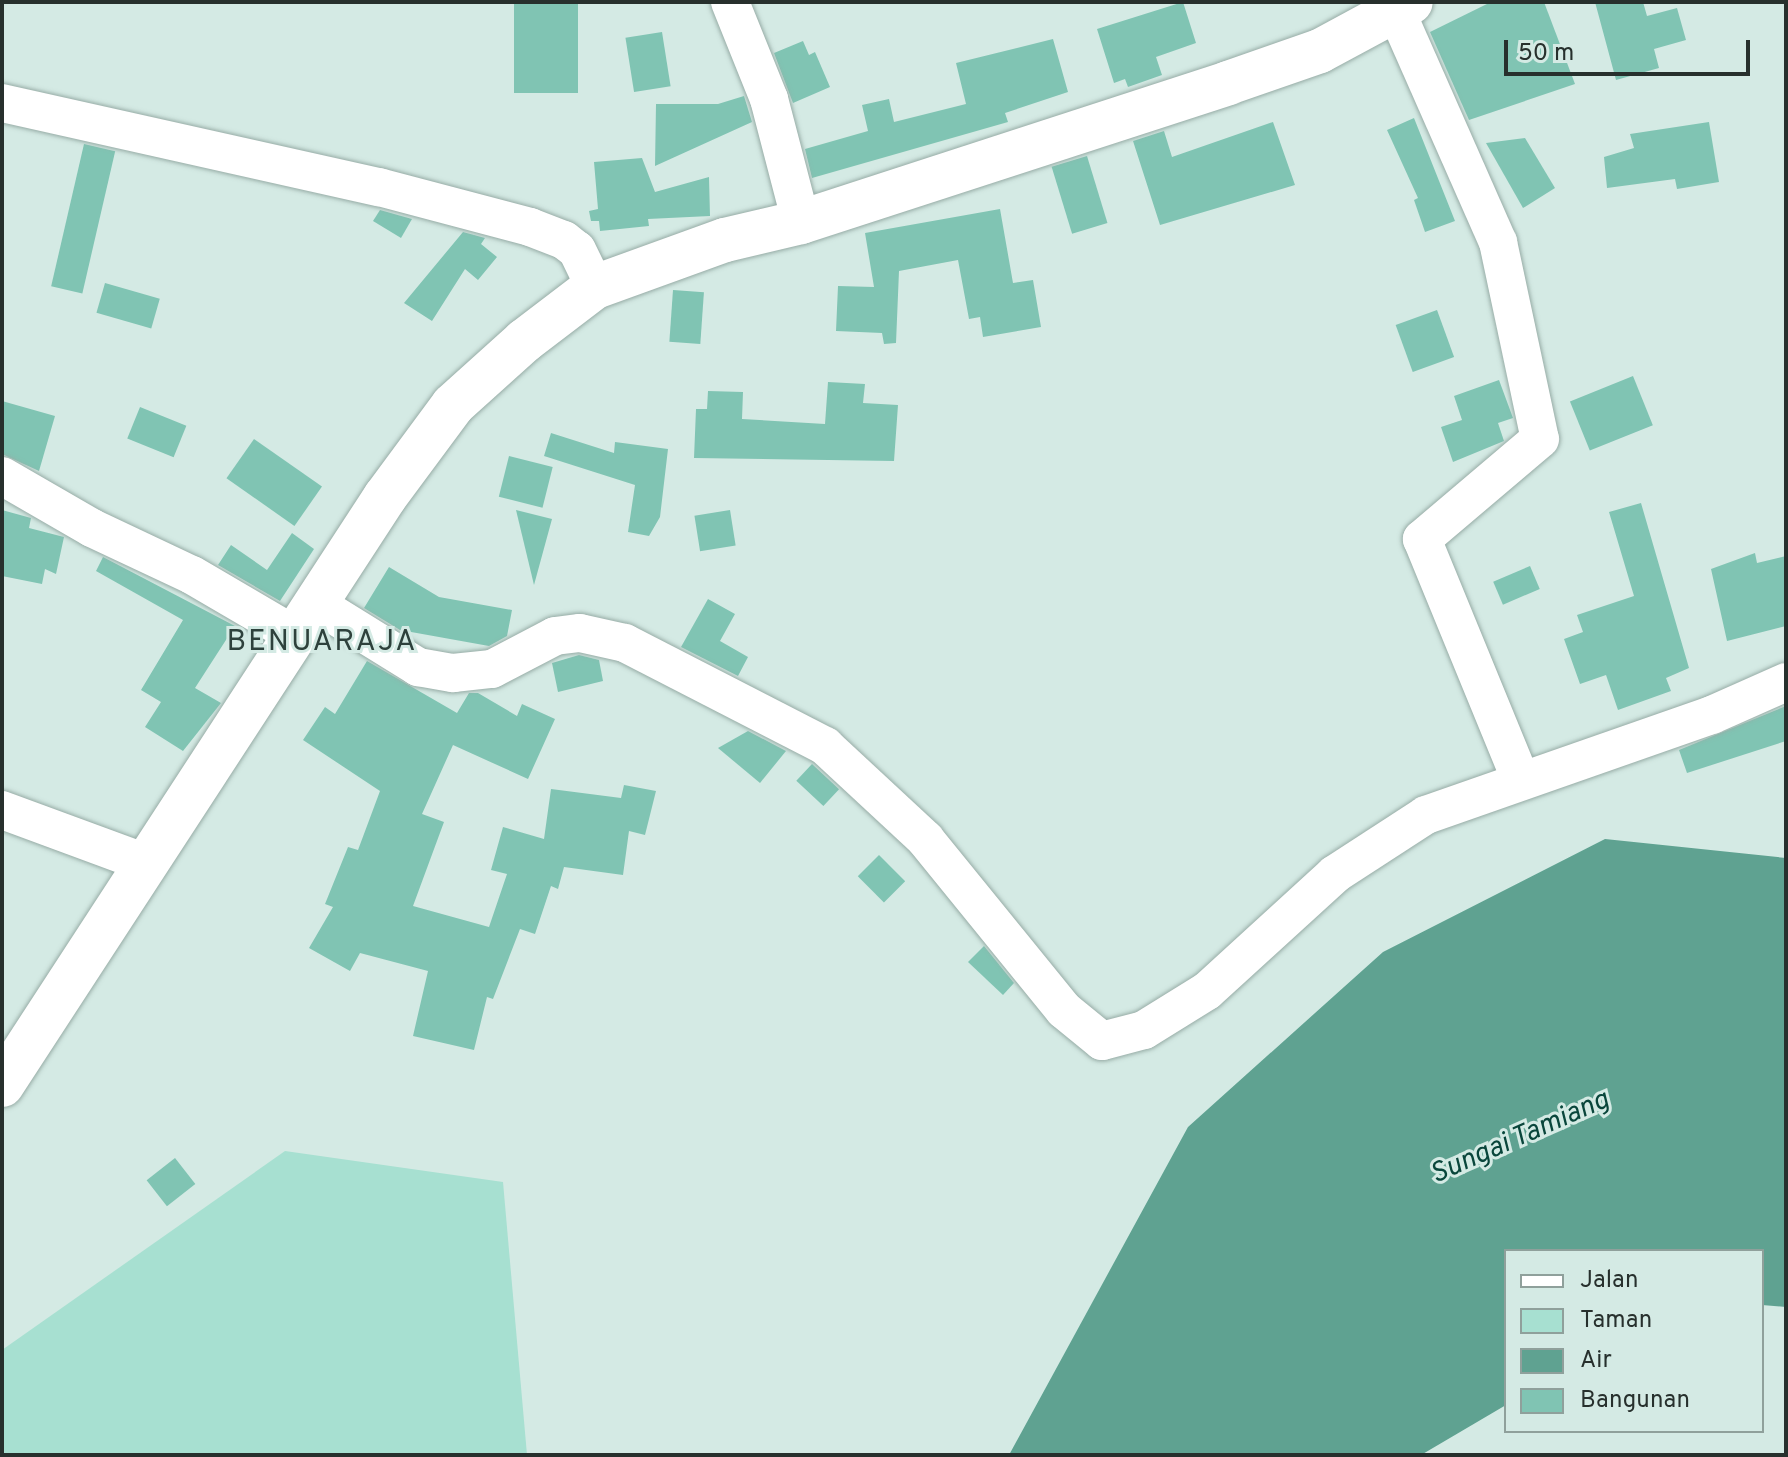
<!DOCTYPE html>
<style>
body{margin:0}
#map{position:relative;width:1788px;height:1457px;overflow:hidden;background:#d4eae4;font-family:Overpass,sans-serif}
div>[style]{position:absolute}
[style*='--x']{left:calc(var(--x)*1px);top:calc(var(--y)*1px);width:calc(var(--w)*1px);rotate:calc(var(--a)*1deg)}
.green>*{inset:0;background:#a7e0d1}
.water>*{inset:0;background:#5fa291}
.building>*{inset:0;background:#80c4b3;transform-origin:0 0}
.roads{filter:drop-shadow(0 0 2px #97aca6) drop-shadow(0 0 2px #97aca6)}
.minor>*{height:38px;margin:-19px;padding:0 19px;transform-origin:19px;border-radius:19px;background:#fff}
.major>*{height:44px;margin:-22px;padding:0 22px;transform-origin:22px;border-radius:22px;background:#fff}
span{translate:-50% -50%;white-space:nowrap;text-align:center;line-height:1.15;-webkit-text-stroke:6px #d4eae4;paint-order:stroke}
.water-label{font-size:28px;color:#09463b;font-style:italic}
.quarter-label{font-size:30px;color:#2e413c;letter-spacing:2px}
.frame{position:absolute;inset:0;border:4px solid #27302d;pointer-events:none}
.legend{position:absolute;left:1504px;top:1249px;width:260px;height:184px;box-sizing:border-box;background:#d4eae4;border:2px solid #8fa09b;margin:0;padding:10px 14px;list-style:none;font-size:24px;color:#27302d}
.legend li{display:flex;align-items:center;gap:16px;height:40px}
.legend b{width:40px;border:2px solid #8fa09b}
.scale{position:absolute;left:1504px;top:40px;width:246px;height:36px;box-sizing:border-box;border:4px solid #27302d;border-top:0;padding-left:10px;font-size:24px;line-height:28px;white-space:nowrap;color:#27302d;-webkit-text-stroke:6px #d4eae4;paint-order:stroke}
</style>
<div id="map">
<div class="green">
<div style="clip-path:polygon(285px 1151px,503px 1182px,527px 1455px,2px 1455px,2px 1350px)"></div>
</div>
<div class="water">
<div style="clip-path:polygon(1605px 839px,1786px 858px,1786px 1307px,1762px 1305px,1762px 1251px,1506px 1251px,1506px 1405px,1421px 1455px,1009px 1455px,1188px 1127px,1383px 952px)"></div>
</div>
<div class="building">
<div style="left:514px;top:2px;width:64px;height:91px"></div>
<div style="clip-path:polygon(1183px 2px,1196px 43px,1156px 57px,1162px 75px,1128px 87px,1125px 79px,1114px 83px,1097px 29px)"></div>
<div style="clip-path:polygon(1491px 2px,1544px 2px,1575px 84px,1469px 120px,1430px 32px)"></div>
<div style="clip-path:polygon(1595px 2px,1643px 2px,1647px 16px,1677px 8px,1686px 40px,1654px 49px,1659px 68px,1616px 80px)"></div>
<div style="left:662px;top:32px;width:55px;height:37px;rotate:81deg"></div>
<div style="clip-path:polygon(1053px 39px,1068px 92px,1005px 113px,1008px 122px,812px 178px,805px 149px,868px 131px,862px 105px,889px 99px,894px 122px,966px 104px,956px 63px)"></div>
<div style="clip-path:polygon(803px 41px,809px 55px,815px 52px,830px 87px,793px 103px,774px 53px)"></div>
<div style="clip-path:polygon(744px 96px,752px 122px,655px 166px,656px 104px,718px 104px)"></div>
<div style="clip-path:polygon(1414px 118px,1455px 221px,1425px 232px,1414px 200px,1418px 198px,1387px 130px)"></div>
<div style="clip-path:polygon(1273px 122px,1295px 185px,1160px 225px,1133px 141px,1164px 131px,1172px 157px)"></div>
<div style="clip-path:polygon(1709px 122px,1719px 182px,1677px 189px,1675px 179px,1607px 188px,1604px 157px,1634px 148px,1630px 134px)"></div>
<div style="clip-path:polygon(1525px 138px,1555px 188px,1523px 208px,1486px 143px)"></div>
<div style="left:84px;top:144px;width:32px;height:146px;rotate:13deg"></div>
<div style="left:1087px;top:156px;width:70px;height:37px;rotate:73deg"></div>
<div style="clip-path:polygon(642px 158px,655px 192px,709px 177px,710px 216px,648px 219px,649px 226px,600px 231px,599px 221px,591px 221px,589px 211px,598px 209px,594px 162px)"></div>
<div style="clip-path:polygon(1000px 209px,1013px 283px,1033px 280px,1041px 327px,983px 337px,980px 317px,969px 319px,958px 260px,899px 271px,896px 343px,884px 344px,882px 333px,836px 331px,838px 286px,874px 287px,865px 233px)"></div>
<div style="clip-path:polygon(380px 210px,412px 219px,401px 238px,373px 221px)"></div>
<div style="clip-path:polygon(463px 232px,485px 238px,481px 244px,497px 257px,478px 280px,465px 269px,432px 321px,404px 303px)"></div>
<div style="left:105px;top:283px;width:57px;height:31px;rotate:16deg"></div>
<div style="left:673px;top:290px;width:31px;height:52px;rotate:4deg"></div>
<div style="left:1437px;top:310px;width:50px;height:44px;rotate:70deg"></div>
<div style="left:1633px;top:376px;width:53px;height:68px;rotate:68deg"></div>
<div style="clip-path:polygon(1499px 380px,1513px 418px,1498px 423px,1504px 441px,1453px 462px,1441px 427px,1462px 420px,1454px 396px)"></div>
<div style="clip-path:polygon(828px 382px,865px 384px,863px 403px,898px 405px,894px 461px,694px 458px,696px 409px,707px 409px,708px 391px,743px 392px,742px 419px,825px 424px)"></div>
<div style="clip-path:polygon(2px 401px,55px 416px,39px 471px,2px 454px)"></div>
<div style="left:140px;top:407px;width:50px;height:34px;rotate:22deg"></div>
<div style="clip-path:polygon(551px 433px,614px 453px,615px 442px,668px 449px,660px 517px,649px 536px,628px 532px,635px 485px,544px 456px)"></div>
<div style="left:254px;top:439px;width:83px;height:48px;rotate:35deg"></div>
<div style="left:509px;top:456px;width:45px;height:42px;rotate:14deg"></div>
<div style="clip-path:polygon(1641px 503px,1689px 668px,1666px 678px,1671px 691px,1618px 710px,1606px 675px,1580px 684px,1564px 639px,1583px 632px,1577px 615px,1634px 596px,1609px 512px)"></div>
<div style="clip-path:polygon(2px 510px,31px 518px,29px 528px,64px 537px,56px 574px,45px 569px,42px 584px,2px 576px)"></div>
<div style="clip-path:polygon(516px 510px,552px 519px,534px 585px)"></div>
<div style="left:730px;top:510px;width:36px;height:36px;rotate:81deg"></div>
<div style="clip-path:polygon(292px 533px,314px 549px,280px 601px,218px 565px,231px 545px,267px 570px)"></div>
<div style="clip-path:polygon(1755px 553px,1757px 563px,1786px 556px,1786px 626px,1727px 641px,1711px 569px)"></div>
<div style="clip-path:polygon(103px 557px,235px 626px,195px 688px,221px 703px,183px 751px,145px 727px,161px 702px,141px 690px,183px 620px,96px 571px)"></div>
<div style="left:1530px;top:566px;width:25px;height:40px;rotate:67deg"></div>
<div style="clip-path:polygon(389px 567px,439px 597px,512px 610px,507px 636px,489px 646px,400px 630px,364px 608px)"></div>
<div style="clip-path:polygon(708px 599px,735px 614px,720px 641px,748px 657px,738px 676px,681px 647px)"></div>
<div style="clip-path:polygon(579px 655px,599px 660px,603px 681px,558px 692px,552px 663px)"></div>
<div style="clip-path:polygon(367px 661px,457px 713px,469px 693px,478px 693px,517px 716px,522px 704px,555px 719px,528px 779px,453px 745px,422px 814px,444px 822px,413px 906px,489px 927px,507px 874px,491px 870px,503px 827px,544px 839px,551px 789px,621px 798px,624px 785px,656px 791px,645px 835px,629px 831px,623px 875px,564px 867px,558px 889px,551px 886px,535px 934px,520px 929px,493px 999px,487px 997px,474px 1050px,413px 1036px,428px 971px,360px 953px,350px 971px,309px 948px,333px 907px,325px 904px,348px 847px,358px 850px,380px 791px,303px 740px,325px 707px,335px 714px)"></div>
<div style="clip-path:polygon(1786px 706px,1786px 741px,1687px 773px,1679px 750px)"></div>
<div style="clip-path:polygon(748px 731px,786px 751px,760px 783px,718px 748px)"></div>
<div style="left:812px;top:764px;width:37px;height:23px;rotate:43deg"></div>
<div style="left:879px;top:855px;width:37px;height:30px;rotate:45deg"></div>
<div style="clip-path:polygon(984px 946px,1014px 983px,1003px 995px,968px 962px)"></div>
<div style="left:175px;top:1158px;width:33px;height:36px;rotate:52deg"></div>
</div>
<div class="roads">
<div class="minor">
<div style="--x:730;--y:2;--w:105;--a:68.1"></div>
<div style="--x:769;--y:99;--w:127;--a:75.4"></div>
<div style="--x:1396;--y:11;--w:253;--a:66.2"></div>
<div style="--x:1498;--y:242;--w:201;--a:78"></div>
<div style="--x:1540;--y:439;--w:155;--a:139.7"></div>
<div style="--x:1422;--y:539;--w:258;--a:67.7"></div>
<div style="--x:2;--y:103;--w:386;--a:12.6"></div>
<div style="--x:379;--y:187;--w:156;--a:14.8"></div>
<div style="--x:530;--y:227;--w:36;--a:21"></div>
<div style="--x:564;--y:240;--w:16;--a:38"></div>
<div style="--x:577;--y:250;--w:41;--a:64.1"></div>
<div style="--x:2;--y:476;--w:104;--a:30"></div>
<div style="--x:92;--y:528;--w:110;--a:25.2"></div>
<div style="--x:192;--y:575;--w:123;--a:30.3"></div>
<div style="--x:318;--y:605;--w:118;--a:31.8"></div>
<div style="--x:418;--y:667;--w:36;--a:10"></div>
<div style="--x:453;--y:673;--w:39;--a:-6"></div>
<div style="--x:492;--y:669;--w:71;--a:-27.6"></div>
<div style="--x:555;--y:636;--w:25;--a:-7"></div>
<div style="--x:580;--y:633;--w:46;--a:12.5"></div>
<div style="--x:625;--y:643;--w:225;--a:27.2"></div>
<div style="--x:825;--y:746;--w:137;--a:42.9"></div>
<div style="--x:925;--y:839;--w:220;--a:50.9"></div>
<div style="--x:1064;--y:1010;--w:49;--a:39.2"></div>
<div style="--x:1102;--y:1041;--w:43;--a:-14.7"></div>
<div style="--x:1144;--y:1030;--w:74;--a:-31.8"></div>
<div style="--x:1207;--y:991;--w:173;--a:-42.4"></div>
<div style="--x:1335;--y:874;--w:108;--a:-33"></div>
<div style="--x:1426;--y:815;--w:303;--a:-19.3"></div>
<div style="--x:1712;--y:715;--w:81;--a:-24"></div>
<div style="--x:2;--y:810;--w:150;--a:20.2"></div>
</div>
<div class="major">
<div style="--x:2;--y:1085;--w:702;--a:-56.92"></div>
<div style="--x:385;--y:497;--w:114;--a:-53.5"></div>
<div style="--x:453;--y:405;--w:96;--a:-42"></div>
<div style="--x:524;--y:341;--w:89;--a:-37.3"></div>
<div style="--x:595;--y:287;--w:138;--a:-19.9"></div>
<div style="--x:725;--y:240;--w:78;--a:-13.3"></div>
<div style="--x:801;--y:222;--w:449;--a:-18"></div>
<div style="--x:1228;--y:83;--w:97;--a:-19.2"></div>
<div style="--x:1320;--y:51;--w:103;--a:-28.3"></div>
</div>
</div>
<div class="water-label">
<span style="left:1520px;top:1138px;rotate:-24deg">Sungai Tamiang</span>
</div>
<div class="quarter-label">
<span style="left:322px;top:643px">BENUARAJA</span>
</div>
<div class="frame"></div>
<ul class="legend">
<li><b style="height:10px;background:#fff"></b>Jalan</li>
<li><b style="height:22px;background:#a7e0d1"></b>Taman</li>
<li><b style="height:22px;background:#5fa291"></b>Air</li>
<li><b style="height:22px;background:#80c4b3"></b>Bangunan</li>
</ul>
<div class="scale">50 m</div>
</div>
